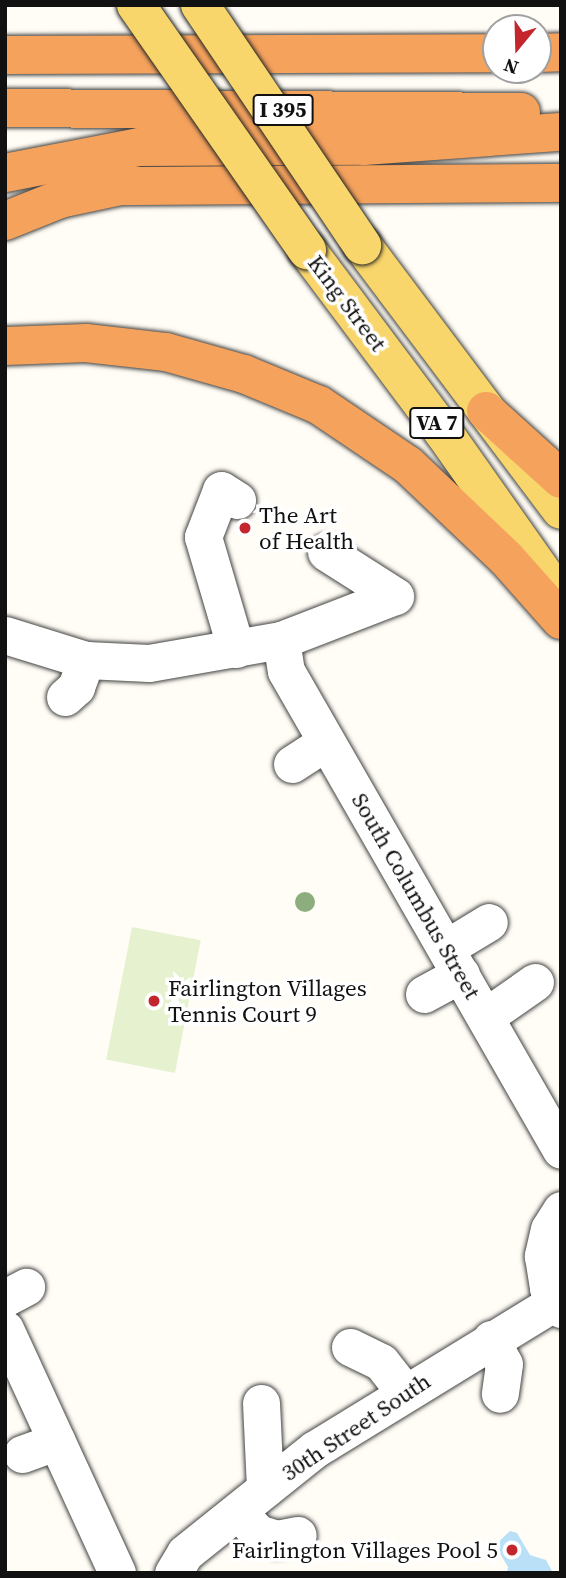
<!DOCTYPE html>
<style>
body{margin:0}
#map{position:relative;width:566px;height:1578px;overflow:hidden;background:#fffdf5;font-family:"Source Serif 4",serif}
div>[style]{position:absolute}
[style*='--x']{left:calc(var(--x)*1px);top:calc(var(--y)*1px);width:calc(var(--w)*1px);rotate:calc(var(--a)*1deg)}
.pitch>*{inset:0;background:#e6f2cf;transform-origin:0 0}
.water>*{inset:0;background:#b9e0f7}
.roads{filter:drop-shadow(0 0 2px #444) drop-shadow(0 0 2px #444)}
.minor>*{height:37px;margin:-18.5px;padding:0 18.5px;transform-origin:18.5px;border-radius:18.5px;background:#fff}
.major>*{height:38px;margin:-19px;padding:0 19px;transform-origin:19px;border-radius:19px;background:#f9d66b}
.highway>*{height:38px;margin:-19px;padding:0 19px;transform-origin:19px;border-radius:19px;background:#f5a25d}
.bridges{filter:drop-shadow(0 0 2px #222) drop-shadow(0 0 2px #222)}
.major-bridge>*{height:38px;margin:-19px;padding:0 19px;transform-origin:19px;border-radius:19px;background:#f9d66b}
.trees>*{width:20px;height:20px;margin:-10px;border-radius:50%;background:#8dad7f}
.dots>*{width:19px;height:19px;translate:-50% -50%;box-sizing:border-box;border:4px solid #fff;border-radius:50%}
span{translate:-50% -50%;white-space:nowrap;text-align:center;line-height:1.15;-webkit-text-stroke:7px #fff;paint-order:stroke}
.shield-label span{padding:2px 5px;background:#fff;border:2px solid;border-radius:5px;-webkit-text-stroke-width:0}
.shield-label{font-size:21px;color:#111;font-weight:700}
.street-label{font-size:23px;color:#111}
.poi-label{font-size:23px;color:#111}
.left{translate:0 -50%;text-align:left}
.right{translate:-100% -50%;text-align:right}
.frame{position:absolute;inset:0;border:7px solid #111;pointer-events:none}
.north{position:absolute;left:482px;top:14px;width:70px;height:70px;box-sizing:border-box;background:#fff;border:2px solid #a0a0a0;border-radius:50%;rotate:199deg;font-size:19px;font-weight:700;line-height:28px;text-align:center;color:#111}
.north::after{content:'';display:block;margin:auto;width:24px;height:32px;background:#c4262e;clip-path:polygon(50% 0,100% 100%,50% 72%,0 100%)}
</style>
<div id="map">
<div class="pitch">
<div style="left:132px;top:927px;width:70px;height:135px;rotate:11deg"></div>
</div>
<div class="water">
<div style="clip-path:polygon(510px 1531px,517px 1533px,530px 1555px,546px 1560px,553px 1573px,507px 1573px,508px 1567px,495px 1545px)"></div>
</div>
<div class="roads">
<div class="minor">
<div style="--x:326;--y:552;--w:82;--a:32.5"></div>
<div style="--x:5;--y:635;--w:85;--a:17.2"></div>
<div style="--x:86;--y:660;--w:63;--a:2.7"></div>
<div style="--x:149;--y:663;--w:134;--a:-9.9"></div>
<div style="--x:281;--y:640;--w:122;--a:-21.1"></div>
<div style="--x:281;--y:640;--w:31;--a:81"></div>
<div style="--x:286;--y:671;--w:552;--a:60.14"></div>
<div style="--x:236;--y:649;--w:117;--a:-106.4"></div>
<div style="--x:203;--y:537;--w:50;--a:-69"></div>
<div style="--x:221;--y:490;--w:19;--a:32"></div>
<div style="--x:65;--y:697;--w:15;--a:-42"></div>
<div style="--x:76;--y:687;--w:29;--a:-70"></div>
<div style="--x:292;--y:764;--w:40;--a:-32.9"></div>
<div style="--x:446;--y:948;--w:50;--a:-31.2"></div>
<div style="--x:424;--y:994;--w:42;--a:-28.4"></div>
<div style="--x:485;--y:1017;--w:61;--a:-35"></div>
<div style="--x:561;--y:1210;--w:22;--a:122"></div>
<div style="--x:549;--y:1229;--w:28;--a:103"></div>
<div style="--x:543;--y:1256;--w:32;--a:81"></div>
<div style="--x:548;--y:1288;--w:25;--a:58"></div>
<div style="--x:5;--y:1298;--w:24;--a:-28"></div>
<div style="--x:5;--y:1329;--w:268;--a:65.3"></div>
<div style="--x:491;--y:1339;--w:28;--a:63"></div>
<div style="--x:504;--y:1364;--w:30;--a:98"></div>
<div style="--x:350;--y:1347;--w:34;--a:26"></div>
<div style="--x:381;--y:1362;--w:39;--a:52"></div>
<div style="--x:261;--y:1403;--w:86;--a:87.3"></div>
<div style="--x:22;--y:1454;--w:37;--a:-20"></div>
<div style="--x:238;--y:1511;--w:30;--a:48"></div>
<div style="--x:258;--y:1533;--w:20;--a:18"></div>
<div style="--x:277;--y:1539;--w:21;--a:-11"></div>
<div style="--x:173;--y:1573;--w:23;--a:-59"></div>
<div style="--x:185;--y:1553;--w:166;--a:-38.7"></div>
<div style="--x:315;--y:1449;--w:281;--a:-31.5"></div>
</div>
<div class="major">
<div style="--x:362;--y:245;--w:331;--a:53.1"></div>
<div style="--x:307;--y:250;--w:229;--a:53.2"></div>
<div style="--x:444;--y:433;--w:203;--a:54.8"></div>
</div>
<div class="highway">
<div style="--x:538;--y:53;--w:23;--a:-2"></div>
<div style="--x:5;--y:55;--w:491;--a:-0.2"></div>
<div style="--x:5;--y:108;--w:516;--a:0.44"></div>
<div style="--x:5;--y:173;--w:136;--a:-11"></div>
<div style="--x:139;--y:147;--w:225;--a:-0.3"></div>
<div style="--x:364;--y:146;--w:197;--a:-4.1"></div>
<div style="--x:5;--y:221;--w:59;--a:-21.8"></div>
<div style="--x:60;--y:199;--w:61;--a:-12.2"></div>
<div style="--x:120;--y:186;--w:441;--a:-0.4"></div>
<div style="--x:5;--y:346;--w:81;--a:-2.1"></div>
<div style="--x:86;--y:343;--w:81;--a:6.4"></div>
<div style="--x:166;--y:352;--w:81;--a:15.8"></div>
<div style="--x:244;--y:374;--w:81;--a:22.5"></div>
<div style="--x:319;--y:405;--w:107;--a:34"></div>
<div style="--x:408;--y:465;--w:135;--a:43.5"></div>
<div style="--x:506;--y:558;--w:83;--a:48.4"></div>
<div style="--x:486;--y:411;--w:101;--a:42.2"></div>
</div>
</div>
<div class="bridges">
<div class="major-bridge">
<div style="--x:136;--y:5;--w:299;--a:55.1"></div>
<div style="--x:200;--y:5;--w:290;--a:56"></div>
</div>
</div>
<div class="trees">
<div style="left:305px;top:902px"></div>
</div>
<div class="dots">
<div style="left:245px;top:528px;background:#c4262e"></div>
<div style="left:154px;top:1001px;background:#c4262e"></div>
<div style="left:512px;top:1550px;background:#c4262e"></div>
</div>
<div class="shield-label">
<span style="left:283px;top:110px">I 395</span>
<span style="left:437px;top:423px">VA 7</span>
</div>
<div class="street-label">
<span style="left:347px;top:303px;rotate:53deg">King Street</span>
<span style="left:416px;top:896px;rotate:60deg">South Columbus Street</span>
<span style="left:356px;top:1427px;rotate:-34deg">30th Street South</span>
</div>
<div class="poi-label">
<span class="left" style="left:259px;top:528px">The Art<br>of Health</span>
<span class="left" style="left:168px;top:1001px">Fairlington Villages<br>Tennis Court 9</span>
<span class="right" style="left:498px;top:1550px">Fairlington Villages Pool 5</span>
</div>
<div class="frame"></div>
<div class="north">N</div>
</div>
